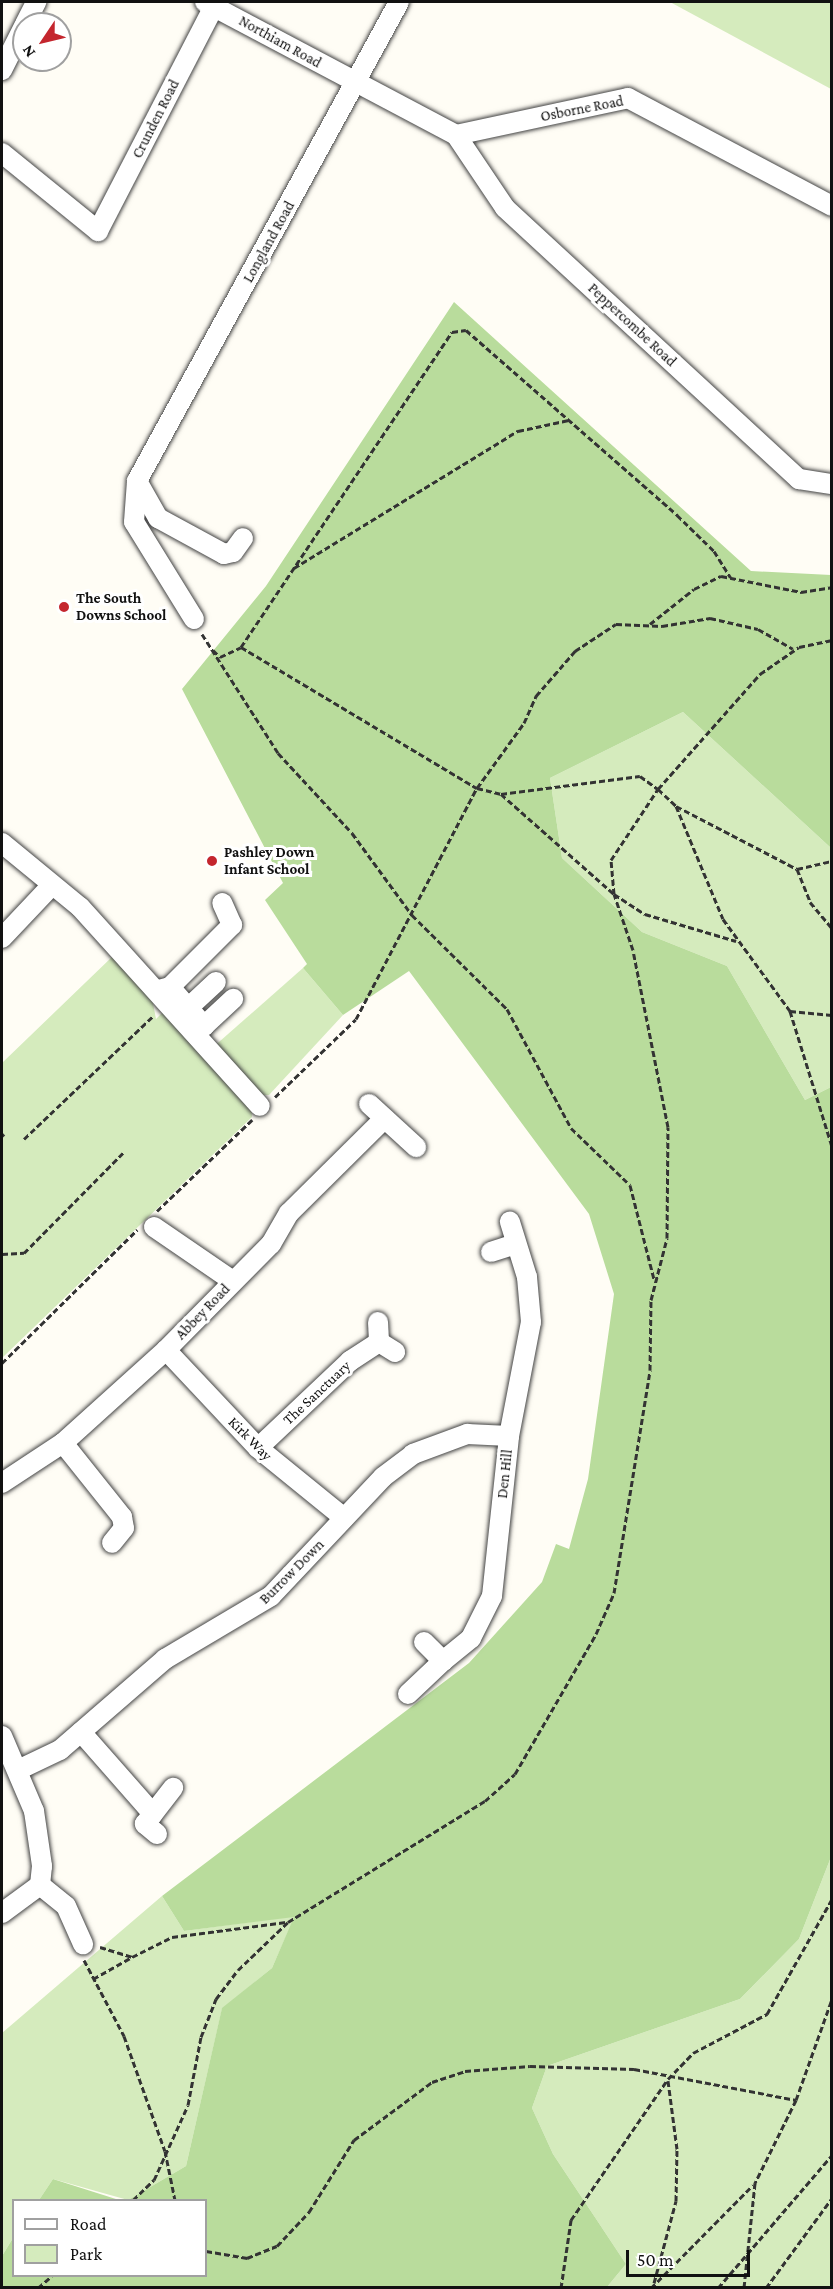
<!DOCTYPE html>
<style>
body{margin:0}
#map{position:relative;width:833px;height:2289px;overflow:hidden;background:#fffdf5;font-family:"Crimson Pro",serif}
div>[style]{position:absolute}
[style*='--x']{left:calc(var(--x)*1px);top:calc(var(--y)*1px);width:calc(var(--w)*1px);rotate:calc(var(--a)*1deg)}
.green>*{inset:0;background:#d5ebbd}
.forest>*{inset:0;background:#b9dc9c}
.path>*{height:3px;margin-top:-1.5px;transform-origin:0;background:repeating-linear-gradient(90deg,#333 0 6px,transparent 0 9px)}
.roads{filter:drop-shadow(0 0 2px #444) drop-shadow(0 0 2px #444)}
.minor>*{height:20px;margin:-10px;padding:0 10px;transform-origin:10px;border-radius:10px;background:#fff}
.dots>*{width:16px;height:16px;translate:-50% -50%;box-sizing:border-box;border:3px solid #fff;border-radius:50%}
span{translate:-50% -50%;white-space:nowrap;text-align:center;line-height:1.15;-webkit-text-stroke:6px #fff;paint-order:stroke}
.street-label{font-size:15px;color:#111}
.poi-label{font-size:15px;color:#111;font-weight:700}
.left{translate:0 -50%;text-align:left}
.frame{position:absolute;inset:0;border:3px solid #111;pointer-events:none}
.legend{position:absolute;left:12px;top:2199px;width:195px;height:78px;box-sizing:border-box;background:#fff;border:2px solid #a0a0a0;margin:0;padding:8px 10px;list-style:none;font-size:18px;color:#111}
.legend li{display:flex;align-items:center;gap:12px;height:30px}
.legend b{width:30px;border:2px solid #a0a0a0}
.north{position:absolute;left:12px;top:12px;width:60px;height:60px;box-sizing:border-box;background:#fff;border:2px solid #a0a0a0;border-radius:50%;rotate:235deg;font-size:16px;font-weight:700;line-height:24px;text-align:center;color:#111}
.north::after{content:'';display:block;margin:auto;width:21px;height:27px;background:#c4262e;clip-path:polygon(50% 0,100% 100%,50% 72%,0 100%)}
.scale{position:absolute;left:626px;top:2250px;width:124px;height:27px;box-sizing:border-box;border:3px solid #111;border-top:0;padding-left:8px;font-size:18px;line-height:21px;white-space:nowrap;color:#111;-webkit-text-stroke:4px #fff;paint-order:stroke}
</style>
<div id="map">
<div class="green">
<div style="clip-path:polygon(670px 2px,831px 2px,831px 89px)"></div>
<div style="clip-path:polygon(683px 712px,831px 848px,831px 1087px,805px 1100px,727px 966px,642px 932px,562px 858px,550px 778px)"></div>
<div style="clip-path:polygon(113px 956px,152px 998px,156px 1019px,166px 1009px,251px 1103px,252px 1117px,2px 1358px,2px 1063px)"></div>
<div style="clip-path:polygon(303px 968px,343px 1015px,269px 1095px,258px 1095px,211px 1049px)"></div>
<div style="clip-path:polygon(831px 1857px,831px 2287px,607px 2287px,626px 2264px,553px 2154px,532px 2108px,547px 2066px,740px 1999px,799px 1939px)"></div>
<div style="clip-path:polygon(162px 1896px,184px 1931px,295px 1916px,272px 1968px,222px 2009px,186px 2166px,128px 2200px,53px 2179px,39px 2200px,14px 2200px,13px 2238px,2px 2256px,2px 2033px)"></div>
</div>
<div class="forest">
<div style="clip-path:polygon(454px 302px,751px 571px,831px 575px,831px 848px,683px 712px,550px 778px,562px 858px,642px 932px,727px 966px,805px 1100px,831px 1087px,831px 1857px,799px 1939px,740px 1999px,547px 2066px,532px 2108px,553px 2154px,626px 2264px,607px 2287px,2px 2287px,2px 2256px,13px 2238px,14px 2276px,206px 2276px,206px 2200px,128px 2200px,186px 2166px,222px 2008px,272px 1968px,294px 1917px,184px 1931px,162px 1896px,469px 1663px,542px 1582px,556px 1544px,569px 1549px,588px 1479px,614px 1294px,589px 1214px,409px 971px,343px 1015px,303px 968px,307px 964px,265px 900px,283px 883px,182px 689px,266px 586px)"></div>
<div style="clip-path:polygon(53px 2179px,119px 2200px,39px 2200px)"></div>
</div>
<div class="path">
<div style="--x:294;--y:568;--w:263;--a:-31.5"></div>
<div style="--x:518;--y:431;--w:52;--a:-12.2"></div>
<div style="--x:650;--y:624;--w:56;--a:-38.5"></div>
<div style="--x:694;--y:589;--w:30;--a:-26"></div>
<div style="--x:721;--y:576;--w:82;--a:11.3"></div>
<div style="--x:801;--y:592;--w:31;--a:-9"></div>
<div style="--x:202;--y:634;--w:141;--a:57.4"></div>
<div style="--x:278;--y:753;--w:109;--a:47.2"></div>
<div style="--x:352;--y:833;--w:102;--a:53.8"></div>
<div style="--x:412;--y:915;--w:134;--a:44.7"></div>
<div style="--x:507;--y:1009;--w:135;--a:61.7"></div>
<div style="--x:571;--y:1128;--w:82;--a:44"></div>
<div style="--x:630;--y:1185;--w:97;--a:75.7"></div>
<div style="--x:241;--y:647;--w:275;--a:30.9"></div>
<div style="--x:477;--y:788;--w:25;--a:14"></div>
<div style="--x:501;--y:794;--w:140;--a:-7.4"></div>
<div style="--x:640;--y:776;--w:22;--a:36"></div>
<div style="--x:658;--y:789;--w:25;--a:43"></div>
<div style="--x:676;--y:806;--w:122;--a:67.4"></div>
<div style="--x:723;--y:919;--w:114;--a:53.9"></div>
<div style="--x:790;--y:1011;--w:142;--a:72.8"></div>
<div style="--x:213;--y:650;--w:10;--a:45"></div>
<div style="--x:220;--y:657;--w:23;--a:-25"></div>
<div style="--x:241;--y:647;--w:379;--a:-56.2"></div>
<div style="--x:452;--y:332;--w:14;--a:-8"></div>
<div style="--x:466;--y:330;--w:281;--a:41.2"></div>
<div style="--x:677;--y:515;--w:52;--a:44.2"></div>
<div style="--x:714;--y:551;--w:31;--a:58"></div>
<div style="--x:501;--y:794;--w:151;--a:41.5"></div>
<div style="--x:614;--y:894;--w:37;--a:33"></div>
<div style="--x:645;--y:914;--w:95;--a:16.5"></div>
<div style="--x:676;--y:806;--w:136;--a:27.5"></div>
<div style="--x:797;--y:869;--w:36;--a:-13"></div>
<div style="--x:797;--y:869;--w:35;--a:68"></div>
<div style="--x:810;--y:902;--w:34;--a:50"></div>
<div style="--x:790;--y:1011;--w:42;--a:5.4"></div>
<div style="--x:275;--y:1097;--w:112;--a:-43.9"></div>
<div style="--x:356;--y:1019;--w:261;--a:-62.4"></div>
<div style="--x:477;--y:788;--w:80;--a:-54.1"></div>
<div style="--x:524;--y:723;--w:30;--a:-66"></div>
<div style="--x:536;--y:696;--w:60;--a:-49.1"></div>
<div style="--x:575;--y:651;--w:49;--a:-33.4"></div>
<div style="--x:616;--y:624;--w:46;--a:2.5"></div>
<div style="--x:662;--y:626;--w:49;--a:-9.5"></div>
<div style="--x:710;--y:618;--w:49;--a:12.9"></div>
<div style="--x:758;--y:629;--w:40;--a:29.7"></div>
<div style="--x:2;--y:1136;--w:3;--a:-45"></div>
<div style="--x:24;--y:1139;--w:178;--a:-43.6"></div>
<div style="--x:157;--y:1211;--w:132;--a:-43.8"></div>
<div style="--x:2;--y:1254;--w:22;--a:-3"></div>
<div style="--x:24;--y:1253;--w:142;--a:-45.3"></div>
<div style="--x:2;--y:1363;--w:190;--a:-44.6"></div>
<div style="--x:100;--y:1947;--w:34;--a:17"></div>
<div style="--x:132;--y:1957;--w:45;--a:-26.6"></div>
<div style="--x:172;--y:1937;--w:115;--a:-7.5"></div>
<div style="--x:84;--y:1960;--w:86;--a:62.2"></div>
<div style="--x:124;--y:2036;--w:122;--a:70.4"></div>
<div style="--x:165;--y:2151;--w:50;--a:78.5"></div>
<div style="--x:93;--y:1979;--w:45;--a:-29.4"></div>
<div style="--x:796;--y:2100;--w:107;--a:-70.4"></div>
<div style="--x:133;--y:2200;--w:29;--a:-44"></div>
<div style="--x:154;--y:2180;--w:82;--a:-65.6"></div>
<div style="--x:188;--y:2105;--w:69;--a:-79.2"></div>
<div style="--x:201;--y:2037;--w:41;--a:-68.5"></div>
<div style="--x:216;--y:1999;--w:36;--a:-53"></div>
<div style="--x:238;--y:1970;--w:69;--a:-43.8"></div>
<div style="--x:288;--y:1922;--w:231;--a:-31.6"></div>
<div style="--x:485;--y:1801;--w:40;--a:-42"></div>
<div style="--x:515;--y:1774;--w:162;--a:-59.9"></div>
<div style="--x:596;--y:1634;--w:45;--a:-66.3"></div>
<div style="--x:614;--y:1593;--w:226;--a:-80.8"></div>
<div style="--x:650;--y:1370;--w:70;--a:-89.2"></div>
<div style="--x:651;--y:1300;--w:64;--a:-75.5"></div>
<div style="--x:667;--y:1238;--w:111;--a:-89.5"></div>
<div style="--x:668;--y:1127;--w:180;--a:-101.2"></div>
<div style="--x:633;--y:950;--w:59;--a:-108.7"></div>
<div style="--x:614;--y:894;--w:34;--a:-95"></div>
<div style="--x:611;--y:860;--w:85;--a:-56.5"></div>
<div style="--x:658;--y:789;--w:154;--a:-48.4"></div>
<div style="--x:760;--y:674;--w:47;--a:-34.7"></div>
<div style="--x:799;--y:647;--w:34;--a:-12"></div>
<div style="--x:206;--y:2251;--w:42;--a:9.7"></div>
<div style="--x:247;--y:2258;--w:32;--a:-22"></div>
<div style="--x:277;--y:2246;--w:47;--a:-46.7"></div>
<div style="--x:309;--y:2212;--w:85;--a:-58"></div>
<div style="--x:354;--y:2140;--w:97;--a:-36.6"></div>
<div style="--x:432;--y:2082;--w:35;--a:-18"></div>
<div style="--x:465;--y:2071;--w:65;--a:-4.4"></div>
<div style="--x:530;--y:2066;--w:104;--a:1.7"></div>
<div style="--x:634;--y:2069;--w:165;--a:10.8"></div>
<div style="--x:796;--y:2100;--w:93;--a:116.3"></div>
<div style="--x:755;--y:2183;--w:106;--a:96"></div>
<div style="--x:654;--y:2283;--w:85;--a:-75"></div>
<div style="--x:676;--y:2201;--w:52;--a:-88.9"></div>
<div style="--x:677;--y:2149;--w:69;--a:-97.5"></div>
<div style="--x:38;--y:2288;--w:18;--a:-41"></div>
<div style="--x:561;--y:2288;--w:69;--a:-81.6"></div>
<div style="--x:571;--y:2220;--w:171;--a:-55.5"></div>
<div style="--x:668;--y:2079;--w:36;--a:-46"></div>
<div style="--x:693;--y:2053;--w:84;--a:-27.8"></div>
<div style="--x:767;--y:2014;--w:132;--a:-60.5"></div>
<div style="--x:651;--y:2288;--w:145;--a:-45.3"></div>
<div style="--x:718;--y:2288;--w:175;--a:-49.4"></div>
<div style="--x:766;--y:2288;--w:112;--a:-53.7"></div>
</div>
<div class="roads">
<div class="minor">
<div style="--x:205;--y:2;--w:284;--a:27.9"></div>
<div style="--x:456;--y:135;--w:176;--a:-12.1"></div>
<div style="--x:628;--y:98;--w:231;--a:27.9"></div>
<div style="--x:25;--y:24;--w:25;--a:-63"></div>
<div style="--x:2;--y:70;--w:49;--a:-63.4"></div>
<div style="--x:456;--y:135;--w:88;--a:56.1"></div>
<div style="--x:505;--y:208;--w:400;--a:42.7"></div>
<div style="--x:799;--y:479;--w:33;--a:9"></div>
<div style="--x:2;--y:153;--w:124;--a:39.1"></div>
<div style="--x:98;--y:231;--w:253;--a:-62.7"></div>
<div style="--x:137;--y:481;--w:43;--a:60.4"></div>
<div style="--x:158;--y:518;--w:75;--a:28.6"></div>
<div style="--x:224;--y:554;--w:9;--a:-13"></div>
<div style="--x:233;--y:552;--w:17;--a:-54"></div>
<div style="--x:194;--y:619;--w:114;--a:-121.7"></div>
<div style="--x:134;--y:522;--w:41;--a:-85.8"></div>
<div style="--x:137;--y:481;--w:546;--a:-61.32"></div>
<div style="--x:2;--y:843;--w:101;--a:39.4"></div>
<div style="--x:80;--y:907;--w:268;--a:47.9"></div>
<div style="--x:2;--y:938;--w:70;--a:-46.7"></div>
<div style="--x:170;--y:987;--w:88;--a:-45"></div>
<div style="--x:232;--y:925;--w:24;--a:-114"></div>
<div style="--x:159;--y:990;--w:11;--a:-15"></div>
<div style="--x:170;--y:987;--w:52;--a:48.9"></div>
<div style="--x:204;--y:1026;--w:40;--a:-43"></div>
<div style="--x:188;--y:1008;--w:38;--a:-43"></div>
<div style="--x:369;--y:1104;--w:64;--a:42.5"></div>
<div style="--x:154;--y:1227;--w:96;--a:34.4"></div>
<div style="--x:491;--y:1252;--w:26;--a:-18"></div>
<div style="--x:378;--y:1322;--w:20;--a:87"></div>
<div style="--x:166;--y:1350;--w:134;--a:46.8"></div>
<div style="--x:258;--y:1448;--w:111;--a:39.1"></div>
<div style="--x:63;--y:1443;--w:95;--a:51.4"></div>
<div style="--x:122;--y:1517;--w:11;--a:80"></div>
<div style="--x:124;--y:1528;--w:19;--a:129"></div>
<div style="--x:258;--y:1448;--w:127;--a:-43.4"></div>
<div style="--x:350;--y:1361;--w:35;--a:-33"></div>
<div style="--x:379;--y:1342;--w:19;--a:32"></div>
<div style="--x:2;--y:1483;--w:73;--a:-33.3"></div>
<div style="--x:63;--y:1443;--w:139;--a:-42.1"></div>
<div style="--x:166;--y:1350;--w:149;--a:-45.3"></div>
<div style="--x:271;--y:1244;--w:36;--a:-60"></div>
<div style="--x:289;--y:1213;--w:134;--a:-44.7"></div>
<div style="--x:424;--y:1642;--w:27;--a:45"></div>
<div style="--x:443;--y:1661;--w:36;--a:-39"></div>
<div style="--x:471;--y:1638;--w:47;--a:-63.4"></div>
<div style="--x:492;--y:1596;--w:161;--a:-83.9"></div>
<div style="--x:509;--y:1436;--w:116;--a:-79.1"></div>
<div style="--x:531;--y:1322;--w:45;--a:-95.1"></div>
<div style="--x:527;--y:1277;--w:58;--a:-107.2"></div>
<div style="--x:408;--y:1694;--w:48;--a:-43.3"></div>
<div style="--x:81;--y:1732;--w:109;--a:48.7"></div>
<div style="--x:2;--y:1736;--w:82;--a:66.9"></div>
<div style="--x:34;--y:1811;--w:56;--a:81.7"></div>
<div style="--x:42;--y:1866;--w:19;--a:96"></div>
<div style="--x:40;--y:1885;--w:47;--a:143.6"></div>
<div style="--x:18;--y:1770;--w:47;--a:-25.5"></div>
<div style="--x:60;--y:1750;--w:139;--a:-40.9"></div>
<div style="--x:165;--y:1659;--w:123;--a:-30.7"></div>
<div style="--x:271;--y:1596;--w:163;--a:-46.7"></div>
<div style="--x:383;--y:1477;--w:38;--a:-37"></div>
<div style="--x:413;--y:1454;--w:58;--a:-20.3"></div>
<div style="--x:467;--y:1434;--w:42;--a:2.7"></div>
<div style="--x:157;--y:1834;--w:16;--a:-140"></div>
<div style="--x:145;--y:1824;--w:46;--a:-52.1"></div>
<div style="--x:40;--y:1885;--w:33;--a:39"></div>
<div style="--x:66;--y:1906;--w:42;--a:65.9"></div>
</div>
</div>
<div class="dots">
<div style="left:64px;top:607px;background:#c4262e"></div>
<div style="left:212px;top:861px;background:#c4262e"></div>
</div>
<div class="street-label">
<span style="left:280px;top:42px;rotate:29deg">Northiam Road</span>
<span style="left:582px;top:109px;rotate:-11deg">Osborne Road</span>
<span style="left:156px;top:119px;rotate:-63deg">Crunden Road</span>
<span style="left:269px;top:242px;rotate:-61deg">Longland Road</span>
<span style="left:632px;top:325px;rotate:43deg">Peppercombe Road</span>
<span style="left:203px;top:1312px;rotate:-46deg">Abbey Road</span>
<span style="left:317px;top:1393px;rotate:-43deg">The Sanctuary</span>
<span style="left:250px;top:1439px;rotate:45deg">Kirk Way</span>
<span style="left:505px;top:1474px;rotate:-84deg">Den Hill</span>
<span style="left:292px;top:1572px;rotate:-45deg">Burrow Down</span>
</div>
<div class="poi-label">
<span class="left" style="left:76px;top:607px">The South<br>Downs School</span>
<span class="left" style="left:224px;top:861px">Pashley Down<br>Infant School</span>
</div>
<div class="frame"></div>
<ul class="legend">
<li><b style="height:8px;background:#fff"></b>Road</li>
<li><b style="height:16px;background:#d5ebbd"></b>Park</li>
</ul>
<div class="north">N</div>
<div class="scale">50 m</div>
</div>
